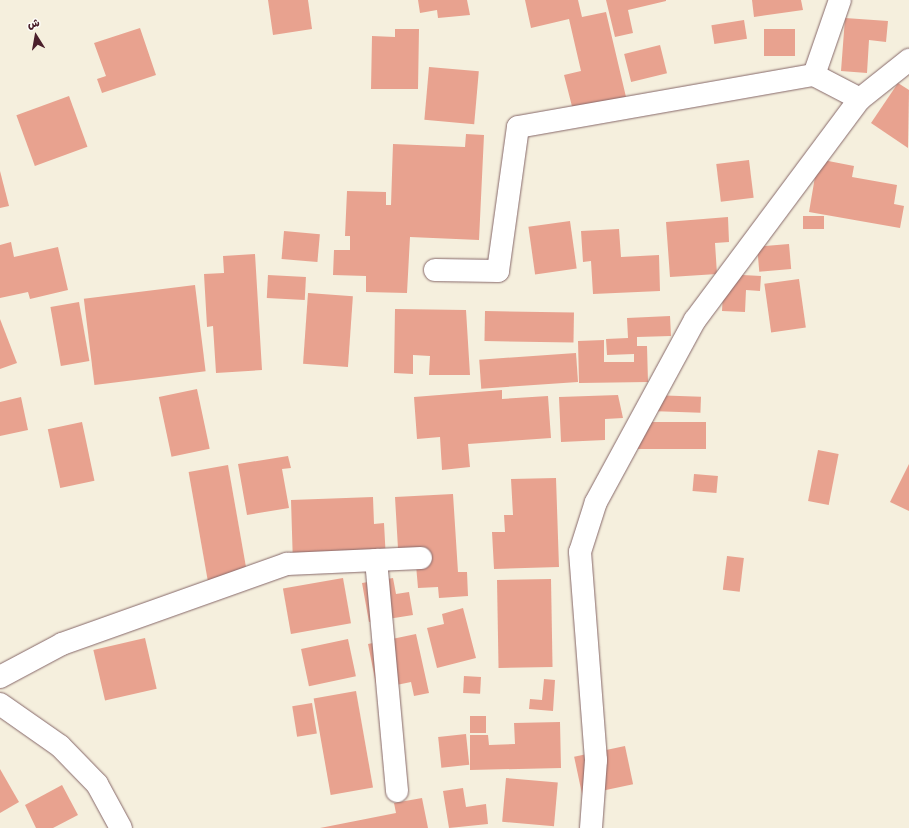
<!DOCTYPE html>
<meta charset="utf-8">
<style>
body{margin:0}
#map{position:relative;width:909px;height:828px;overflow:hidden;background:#f5efdd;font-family:"Indie Flower","Playpen Sans Arabic",sans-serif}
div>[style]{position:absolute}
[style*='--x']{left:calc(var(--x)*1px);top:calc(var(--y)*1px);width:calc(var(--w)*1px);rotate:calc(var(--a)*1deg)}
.building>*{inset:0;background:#e8a28f;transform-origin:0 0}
.roads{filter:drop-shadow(0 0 1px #866869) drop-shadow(0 0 1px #866869)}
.minor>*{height:22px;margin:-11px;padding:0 11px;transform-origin:11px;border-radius:11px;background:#fff}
span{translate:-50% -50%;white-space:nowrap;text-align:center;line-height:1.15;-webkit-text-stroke:3px #fdfcf7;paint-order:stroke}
.north{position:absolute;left:16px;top:16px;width:40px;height:40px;-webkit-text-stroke:3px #fdfcf7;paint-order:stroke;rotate:349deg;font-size:11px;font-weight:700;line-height:16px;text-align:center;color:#4a1f2b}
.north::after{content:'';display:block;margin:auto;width:14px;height:18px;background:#4a1f2b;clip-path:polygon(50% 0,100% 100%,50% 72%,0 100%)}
</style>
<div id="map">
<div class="building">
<div style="clip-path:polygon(268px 0,308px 0,312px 29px,273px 35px)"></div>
<div style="clip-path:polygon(418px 0,467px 0,470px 15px,438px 18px,437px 10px,420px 13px)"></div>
<div style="clip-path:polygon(525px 0,578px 0,582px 17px,606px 12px,630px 114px,577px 126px,564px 75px,581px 71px,569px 19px,531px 28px)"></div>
<div style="clip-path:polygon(606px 0,666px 0,666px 1px,628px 10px,633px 33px,615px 37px)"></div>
<div style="clip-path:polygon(752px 0,801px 0,803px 10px,754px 17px)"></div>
<div style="clip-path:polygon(845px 18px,888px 21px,886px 42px,869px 40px,867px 73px,841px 71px)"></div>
<div style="left:744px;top:20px;width:19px;height:33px;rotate:81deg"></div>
<div style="clip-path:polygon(140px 28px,156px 75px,102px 93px,97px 79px,106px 76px,94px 43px)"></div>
<div style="clip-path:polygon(395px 29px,419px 29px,418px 89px,371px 89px,372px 36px,395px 37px)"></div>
<div style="left:764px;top:29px;width:31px;height:27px"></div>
<div style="left:660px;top:45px;width:29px;height:37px;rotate:76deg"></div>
<div style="left:429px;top:67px;width:50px;height:53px;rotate:5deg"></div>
<div style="clip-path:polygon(898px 83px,909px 90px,908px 148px,871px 123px)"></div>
<div style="left:69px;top:96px;width:54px;height:56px;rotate:70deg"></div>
<div style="clip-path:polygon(466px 134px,484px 135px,479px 240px,410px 237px,407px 293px,366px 292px,366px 276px,333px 275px,334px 250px,350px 250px,350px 236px,345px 236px,347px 191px,386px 192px,386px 205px,391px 205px,393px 144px,465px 147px)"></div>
<div style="clip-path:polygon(818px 159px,854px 166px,852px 177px,897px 185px,894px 204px,904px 206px,900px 228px,809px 212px)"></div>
<div style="left:749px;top:160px;width:38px;height:33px;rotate:83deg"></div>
<div style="clip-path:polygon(0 171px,9px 206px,0 208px)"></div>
<div style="left:803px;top:216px;width:21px;height:13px"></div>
<div style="clip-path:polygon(728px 217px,729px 242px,715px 243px,717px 274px,670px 277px,666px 222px)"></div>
<div style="left:570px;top:221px;width:48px;height:42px;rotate:82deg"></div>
<div style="clip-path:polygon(619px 229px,621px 257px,659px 255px,660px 291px,593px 294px,591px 261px,583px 262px,581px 231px)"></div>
<div style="left:284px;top:231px;width:36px;height:28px;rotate:5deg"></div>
<div style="clip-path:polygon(11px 242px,14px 257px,58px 247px,68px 290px,30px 299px,28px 292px,0 298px,0 245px)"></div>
<div style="left:789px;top:244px;width:25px;height:32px;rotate:85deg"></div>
<div style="clip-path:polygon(255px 254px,262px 370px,216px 373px,213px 326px,207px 327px,204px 274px,224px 273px,223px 256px)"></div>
<div style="clip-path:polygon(724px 274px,761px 276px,760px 291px,746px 290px,745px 312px,722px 311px)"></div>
<div style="left:268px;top:275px;width:38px;height:23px;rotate:3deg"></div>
<div style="left:799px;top:279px;width:49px;height:35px;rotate:82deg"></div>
<div style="left:195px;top:285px;width:87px;height:112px;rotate:83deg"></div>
<div style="left:308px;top:293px;width:45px;height:71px;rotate:4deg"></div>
<div style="left:79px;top:302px;width:60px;height:29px;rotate:80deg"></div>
<div style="clip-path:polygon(395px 309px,466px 310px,470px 375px,429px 375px,430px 356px,413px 355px,413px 374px,394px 373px)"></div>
<div style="left:485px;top:311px;width:89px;height:30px;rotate:1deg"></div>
<div style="clip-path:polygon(670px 316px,671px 336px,637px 337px,637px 346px,647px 346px,648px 382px,579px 383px,578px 341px,604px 340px,604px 362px,634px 362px,634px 354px,607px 355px,606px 339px,628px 338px,627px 318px)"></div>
<div style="clip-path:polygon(0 319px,17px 363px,0 369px)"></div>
<div style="left:576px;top:353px;width:29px;height:97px;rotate:86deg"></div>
<div style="left:197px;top:389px;width:61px;height:39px;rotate:78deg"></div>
<div style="clip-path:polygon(502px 390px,502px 399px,548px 396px,551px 438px,468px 444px,470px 467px,442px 470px,440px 437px,417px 439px,414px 397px)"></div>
<div style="clip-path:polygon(618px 395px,623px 418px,605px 419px,605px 440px,561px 442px,559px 397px)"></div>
<div style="left:651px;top:395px;width:50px;height:16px;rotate:2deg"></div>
<div style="clip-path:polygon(21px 397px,28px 430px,0 436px,0 402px)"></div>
<div style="left:82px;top:422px;width:60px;height:35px;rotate:78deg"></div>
<div style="left:706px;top:422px;width:27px;height:70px;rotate:90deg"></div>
<div style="left:818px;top:450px;width:21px;height:52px;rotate:11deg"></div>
<div style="clip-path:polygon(288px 456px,291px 468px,282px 469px,289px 508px,247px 515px,238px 464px)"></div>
<div style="clip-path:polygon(909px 464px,909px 511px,890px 502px)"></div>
<div style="left:228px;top:465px;width:114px;height:40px;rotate:80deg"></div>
<div style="left:694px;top:474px;width:24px;height:17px;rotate:5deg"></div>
<div style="clip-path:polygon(556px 478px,559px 567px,494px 569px,492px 532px,505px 532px,504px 515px,513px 515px,511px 479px)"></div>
<div style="clip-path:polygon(453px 494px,458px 572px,467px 572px,468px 596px,439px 598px,438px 587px,418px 588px,416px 565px,399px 566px,395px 497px)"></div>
<div style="clip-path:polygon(373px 497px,374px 524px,384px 523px,386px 560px,293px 565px,291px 500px)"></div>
<div style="left:727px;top:556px;width:17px;height:34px;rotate:7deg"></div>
<div style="left:343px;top:578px;width:46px;height:61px;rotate:80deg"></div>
<div style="clip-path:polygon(393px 578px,396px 594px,409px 592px,413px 615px,369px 622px,362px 583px)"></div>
<div style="left:551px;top:579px;width:88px;height:54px;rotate:89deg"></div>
<div style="clip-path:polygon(463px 608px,476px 658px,437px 668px,427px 628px,444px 624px,442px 614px)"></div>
<div style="clip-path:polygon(416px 634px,429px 693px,414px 696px,411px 682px,377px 689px,368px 644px)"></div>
<div style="left:145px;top:638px;width:52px;height:53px;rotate:77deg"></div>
<div style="left:348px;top:639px;width:38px;height:48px;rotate:78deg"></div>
<div style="left:464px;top:676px;width:17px;height:17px;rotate:3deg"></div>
<div style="clip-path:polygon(544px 679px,555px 680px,553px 711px,529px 709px,530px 699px,542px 700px)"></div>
<div style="left:356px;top:691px;width:98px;height:43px;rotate:80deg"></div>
<div style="left:312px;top:703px;width:31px;height:20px;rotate:81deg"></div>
<div style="left:470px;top:716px;width:16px;height:17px"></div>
<div style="clip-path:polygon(560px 722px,561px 768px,470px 770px,470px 735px,488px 735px,489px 745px,515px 744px,514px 723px)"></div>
<div style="left:466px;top:734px;width:31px;height:28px;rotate:84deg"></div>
<div style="left:625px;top:746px;width:39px;height:52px;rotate:78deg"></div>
<div style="clip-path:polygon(0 769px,19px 802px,0 813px)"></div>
<div style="left:506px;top:778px;width:52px;height:44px;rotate:5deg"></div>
<div style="clip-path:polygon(62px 785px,78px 815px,53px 828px,36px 828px,25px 805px)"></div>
<div style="clip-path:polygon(463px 788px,466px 807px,486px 804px,488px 824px,449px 828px,443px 791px)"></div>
<div style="clip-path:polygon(422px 798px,428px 828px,320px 828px,396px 813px,394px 803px)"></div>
</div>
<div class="roads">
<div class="minor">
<div style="--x:814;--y:75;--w:79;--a:-70.9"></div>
<div style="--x:435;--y:270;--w:63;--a:0.9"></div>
<div style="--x:498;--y:271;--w:145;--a:-82.1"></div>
<div style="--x:518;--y:127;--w:301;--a:-10"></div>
<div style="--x:814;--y:75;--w:52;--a:27.6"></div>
<div style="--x:376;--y:560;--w:232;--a:84.8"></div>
<div style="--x:0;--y:677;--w:70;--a:-28"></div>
<div style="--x:62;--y:644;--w:239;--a:-19.6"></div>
<div style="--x:287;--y:564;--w:134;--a:-2.6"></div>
<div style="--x:0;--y:704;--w:73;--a:35"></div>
<div style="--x:60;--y:746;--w:53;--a:45.8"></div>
<div style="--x:97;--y:784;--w:50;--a:61.4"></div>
<div style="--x:591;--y:828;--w:68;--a:-85.8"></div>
<div style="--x:596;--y:760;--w:209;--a:-94.4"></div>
<div style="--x:580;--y:552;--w:52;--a:-72.3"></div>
<div style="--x:596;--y:502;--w:207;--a:-61.5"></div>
<div style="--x:695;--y:320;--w:276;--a:-53.3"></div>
<div style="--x:860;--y:99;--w:63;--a:-38.5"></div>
</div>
</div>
<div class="north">ش</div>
</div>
